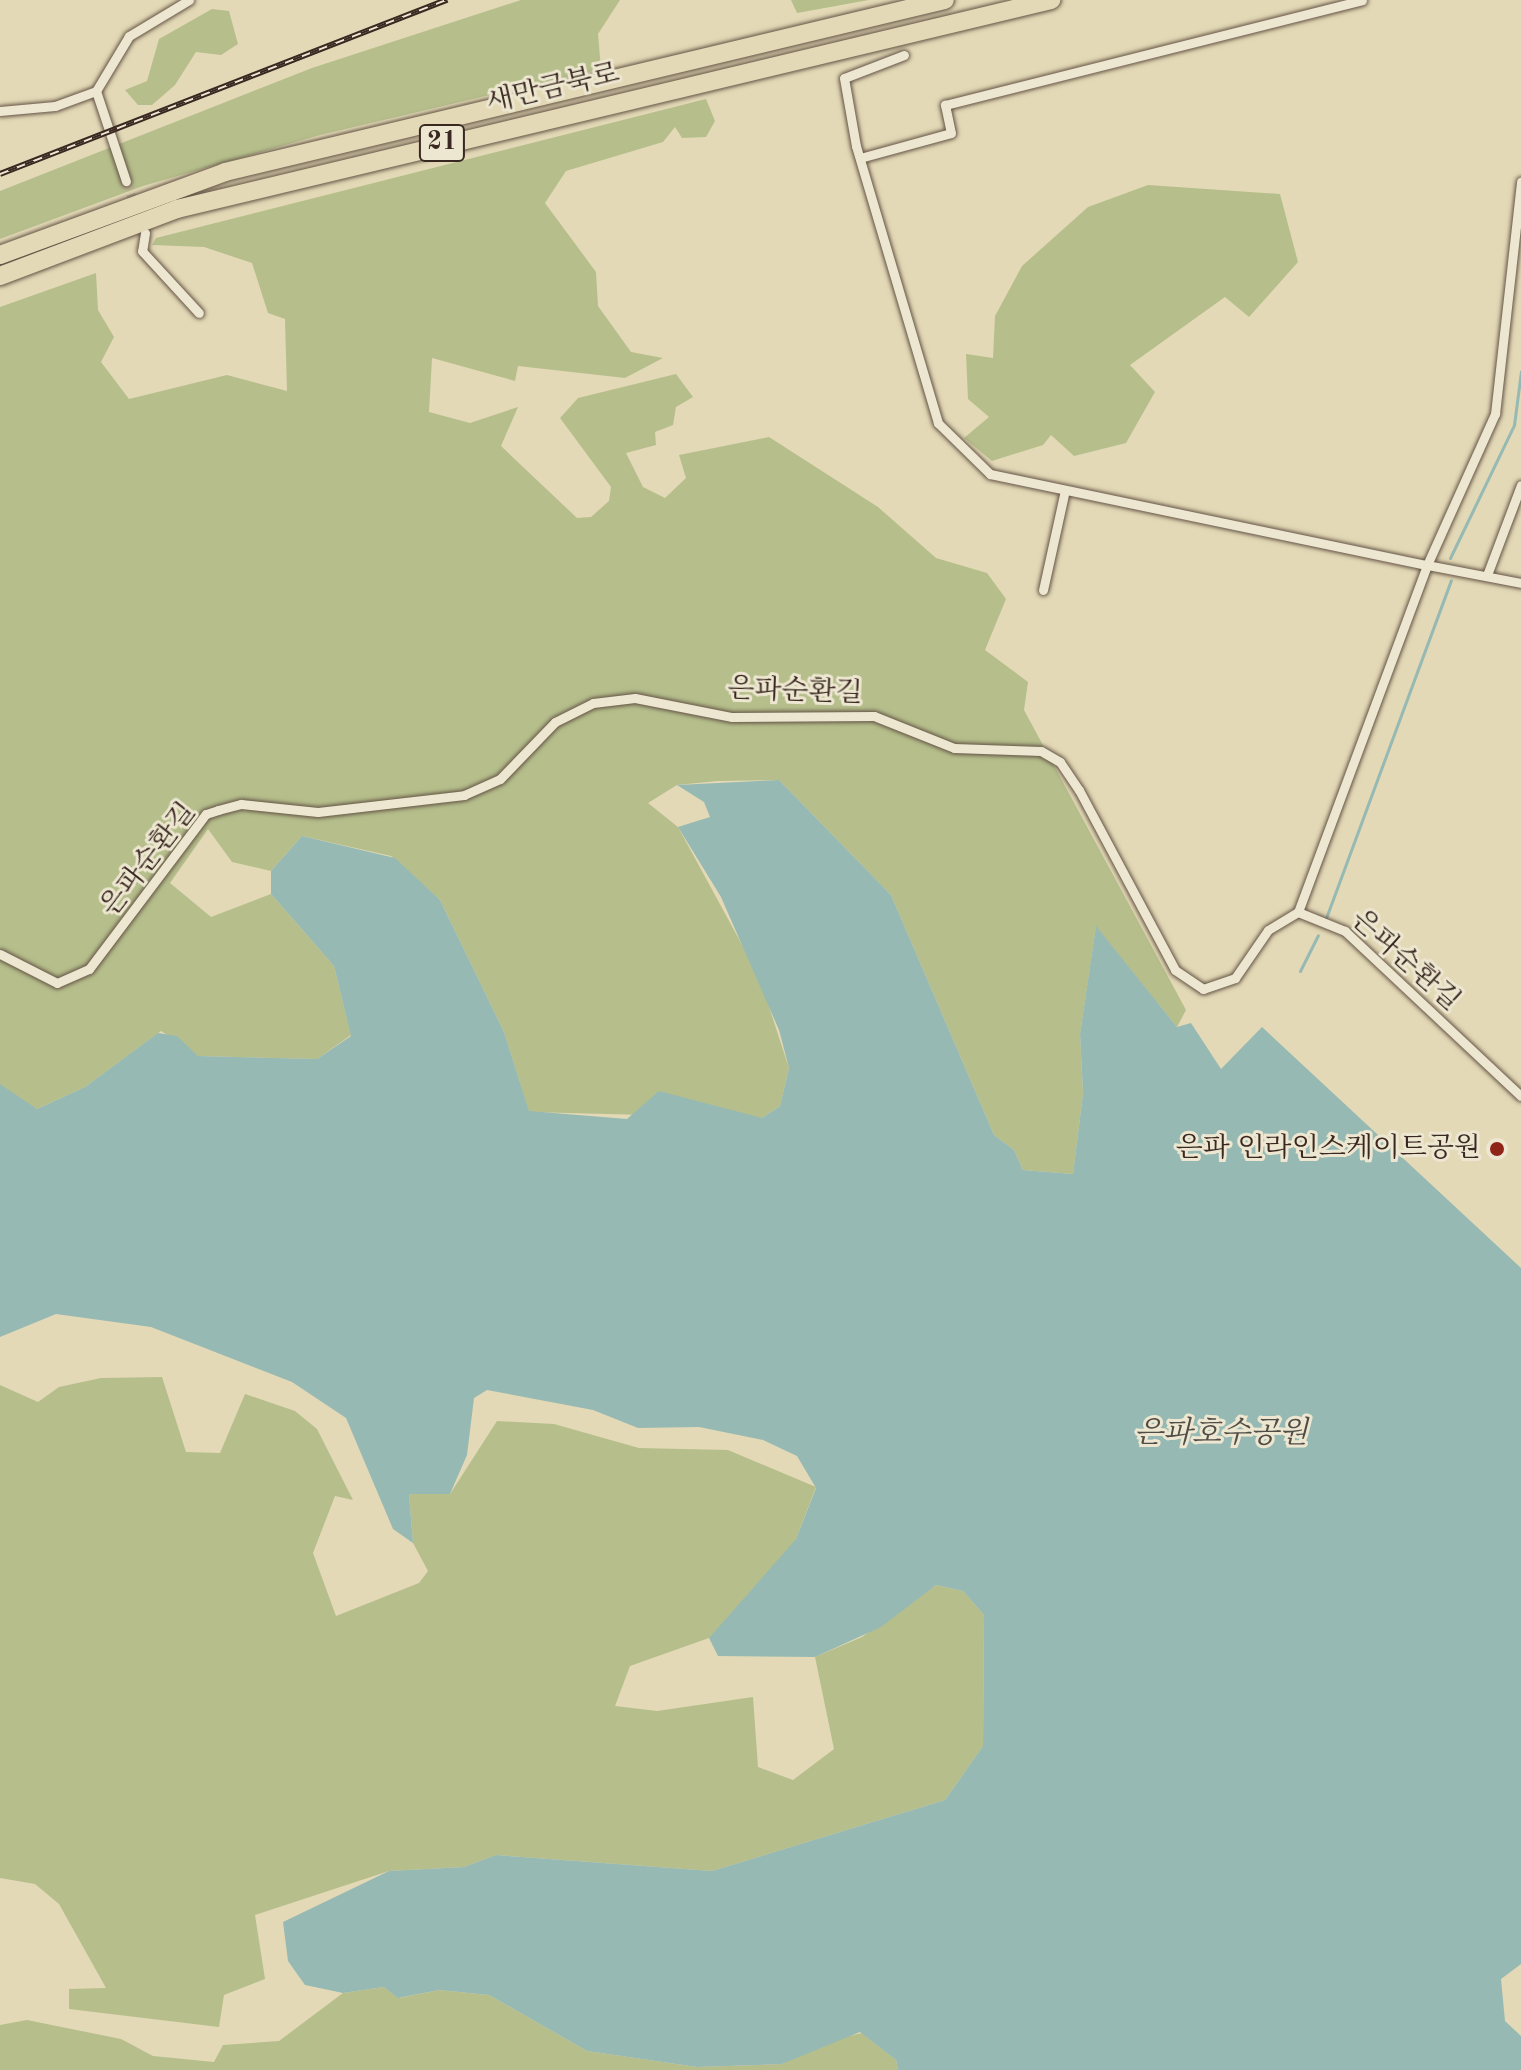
<!DOCTYPE html>
<meta charset="utf-8">
<style>
body{margin:0}
#map{position:relative;width:1521px;height:2070px;overflow:hidden;background:#e3d9b6;font-family:"Old Standard TT","Noto Serif KR",serif}
div>[style]{position:absolute}
[style*='--x']{left:calc(var(--x)*1px);top:calc(var(--y)*1px);width:calc(var(--w)*1px);rotate:calc(var(--a)*1deg)}
.green>*{inset:0;background:#b6bf8c}
.water>*{inset:0;background:#96b9b3}
.stream>*{height:3px;margin:-1.5px;padding:0 1.5px;transform-origin:1.5px;border-radius:1.5px;background:#96b9b3}
.street-tunnel>*{height:9px;margin-top:-4.5px;transform-origin:0;background:repeating-linear-gradient(90deg,#c1b698 0 9px,transparent 0 13.5px)}
.roads{filter:drop-shadow(0 0 2px #645446) drop-shadow(0 0 2px #645446)}
.street>*{height:9px;margin:-4.5px;padding:0 4.5px;transform-origin:4.5px;border-radius:4.5px;background:#ede6d0}
.highway>*{height:18px;margin:-9px;padding:0 9px;transform-origin:9px;border-radius:9px;background:#e3d9b6}
.rail>*{height:6px;margin-top:-3px;transform-origin:0;background:repeating-linear-gradient(90deg,#ede6d0 0 9px,#392821 0 18px);box-sizing:border-box;border-block:2px solid #392821}
.dots>*{width:22px;height:22px;translate:-50% -50%;box-sizing:border-box;border:4px solid #ede6d0;border-radius:50%}
span{translate:-50% -50%;white-space:nowrap;text-align:center;line-height:1.15;-webkit-text-stroke:6px #ede6d0;paint-order:stroke}
.shield-label span{padding:2px 6px;background:#ede6d0;border:2px solid;border-radius:6px;-webkit-text-stroke-width:0}
.shield-label{font-size:26px;color:#392821;font-weight:700}
.street-label{font-size:28px;color:#392821}
.poi-label{font-size:28px;color:#392821}
.right{translate:-100% -50%;text-align:right}
.water-label{font-size:30px;color:#504c46;font-style:italic}
</style>
<div id="map">
<div class="green">
<div style="clip-path:polygon(521px 0,620px 0,598px 34px,601px 69px,320px 135px,143px 186px,0 239px,0 191px,312px 68px)"></div>
<div style="clip-path:polygon(791px 0,869px 0,797px 13px)"></div>
<div style="clip-path:polygon(212px 9px,229px 11px,238px 44px,221px 55px,196px 52px,175px 85px,152px 105px,138px 105px,125px 90px,147px 81px,159px 39px)"></div>
<div style="clip-path:polygon(706px 99px,715px 121px,706px 137px,682px 138px,675px 127px,663px 142px,566px 171px,545px 203px,596px 272px,598px 306px,631px 352px,663px 358px,625px 378px,518px 366px,515px 381px,432px 358px,429px 412px,470px 423px,518px 407px,501px 446px,577px 518px,591px 517px,609px 501px,611px 487px,560px 418px,578px 398px,676px 374px,693px 397px,676px 407px,673px 425px,655px 432px,656px 445px,626px 453px,643px 487px,665px 498px,686px 478px,679px 455px,769px 437px,878px 507px,936px 558px,987px 573px,1006px 599px,985px 650px,1028px 682px,1024px 710px,1186px 1010px,1177px 1027px,1096px 927px,1080px 1034px,1083px 1093px,1073px 1174px,1023px 1170px,1014px 1150px,994px 1135px,891px 895px,779px 780px,718px 781px,677px 785px,648px 803px,678px 827px,759px 976px,789px 1068px,780px 1106px,762px 1118px,529px 1112px,504px 1032px,440px 900px,391px 856px,302px 836px,271px 871px,232px 862px,208px 829px,170px 883px,211px 917px,271px 894px,334px 966px,351px 1035px,317px 1059px,198px 1056px,161px 1031px,85px 1087px,37px 1109px,20px 1102px,0 1085px,0 307px,96px 273px,98px 310px,114px 337px,101px 362px,129px 399px,227px 375px,287px 391px,285px 319px,268px 313px,252px 263px,204px 247px,152px 245px,156px 238px)"></div>
<div style="clip-path:polygon(1148px 185px,1280px 194px,1298px 262px,1249px 317px,1225px 297px,1130px 365px,1155px 392px,1126px 443px,1074px 456px,1051px 435px,1043px 445px,992px 461px,964px 438px,989px 417px,968px 399px,966px 354px,993px 358px,995px 316px,1022px 266px,1088px 207px)"></div>
<div style="clip-path:polygon(162px 1377px,186px 1452px,220px 1453px,245px 1394px,295px 1411px,317px 1429px,353px 1500px,335px 1496px,313px 1553px,336px 1616px,419px 1583px,428px 1571px,413px 1543px,409px 1494px,450px 1494px,497px 1421px,554px 1424px,639px 1448px,728px 1450px,816px 1487px,796px 1539px,730px 1622px,709px 1638px,630px 1666px,615px 1706px,657px 1711px,753px 1697px,758px 1767px,793px 1780px,834px 1749px,815px 1657px,862px 1637px,936px 1585px,963px 1591px,984px 1615px,983px 1746px,945px 1800px,712px 1871px,496px 1855px,464px 1867px,389px 1871px,255px 1915px,265px 1979px,224px 1995px,219px 2027px,69px 2009px,69px 1989px,106px 1988px,59px 1904px,35px 1884px,0 1878px,0 1385px,38px 1402px,59px 1387px,101px 1378px)"></div>
<div style="clip-path:polygon(384px 1987px,399px 1998px,439px 1990px,489px 1995px,587px 2051px,697px 2067px,782px 2064px,820px 2043px,862px 2033px,896px 2060px,898px 2070px,0 2070px,0 2025px,27px 2020px,121px 2039px,153px 2056px,214px 2062px,223px 2045px,279px 2041px,343px 1993px)"></div>
</div>
<div class="water">
<div style="clip-path:polygon(779px 780px,891px 895px,994px 1135px,1014px 1150px,1023px 1170px,1073px 1174px,1083px 1093px,1080px 1034px,1096px 926px,1177px 1027px,1191px 1023px,1221px 1069px,1262px 1027px,1521px 1268px,1521px 1964px,1501px 1979px,1505px 2021px,1521px 2036px,1521px 2070px,898px 2070px,896px 2060px,860px 2032px,782px 2064px,697px 2067px,587px 2051px,489px 1995px,439px 1990px,398px 1998px,384px 1987px,343px 1993px,305px 1985px,288px 1961px,283px 1922px,389px 1871px,464px 1867px,496px 1855px,712px 1871px,945px 1800px,983px 1746px,984px 1615px,963px 1591px,936px 1585px,881px 1627px,815px 1657px,718px 1656px,709px 1638px,796px 1539px,816px 1488px,797px 1456px,763px 1440px,699px 1427px,638px 1428px,593px 1410px,487px 1390px,474px 1398px,467px 1455px,450px 1494px,409px 1494px,413px 1543px,393px 1529px,346px 1418px,292px 1382px,151px 1327px,56px 1314px,0 1337px,0 1084px,37px 1109px,85px 1087px,158px 1033px,177px 1036px,198px 1056px,317px 1059px,351px 1036px,334px 966px,271px 894px,271px 871px,302px 836px,395px 858px,440px 900px,504px 1032px,529px 1111px,627px 1119px,659px 1091px,762px 1118px,780px 1106px,789px 1068px,779px 1030px,721px 897px,678px 827px,710px 817px,704px 802px,677px 785px)"></div>
</div>
<div class="stream">
<div style="--x:1450;--y:558;--w:148;--a:-64.3"></div>
<div style="--x:1514;--y:425;--w:54;--a:-82.6"></div>
<div style="--x:1326;--y:918;--w:360;--a:-69.7"></div>
<div style="--x:1300;--y:971;--w:40;--a:-63.4"></div>
</div>
<div class="street-tunnel">
<div style="--x:126;--y:181;--w:29;--a:70"></div>
</div>
<div class="roads">
<div class="street">
<div style="--x:904;--y:55;--w:64;--a:159"></div>
<div style="--x:844;--y:78;--w:69;--a:80"></div>
<div style="--x:856;--y:146;--w:289;--a:73.5"></div>
<div style="--x:938;--y:423;--w:73;--a:44.4"></div>
<div style="--x:990;--y:474;--w:446;--a:11.8"></div>
<div style="--x:1427;--y:565;--w:166;--a:-65.8"></div>
<div style="--x:1495;--y:414;--w:234;--a:-83.6"></div>
<div style="--x:96;--y:91;--w:95;--a:71.6"></div>
<div style="--x:0;--y:111;--w:55;--a:-5.2"></div>
<div style="--x:55;--y:106;--w:44;--a:-20.1"></div>
<div style="--x:96;--y:91;--w:64;--a:-59"></div>
<div style="--x:129;--y:36;--w:70;--a:-31"></div>
<div style="--x:860;--y:158;--w:94;--a:-15.4"></div>
<div style="--x:951;--y:133;--w:29;--a:-102"></div>
<div style="--x:945;--y:105;--w:430;--a:-14.1"></div>
<div style="--x:145;--y:233;--w:18;--a:99"></div>
<div style="--x:142;--y:251;--w:84;--a:47.4"></div>
<div style="--x:1487;--y:575;--w:96;--a:-69.3"></div>
<div style="--x:1043;--y:590;--w:102;--a:-77.6"></div>
<div style="--x:1298;--y:912;--w:370;--a:-69.6"></div>
<div style="--x:1427;--y:565;--w:96;--a:10.8"></div>
<div style="--x:1298;--y:912;--w:51;--a:22"></div>
<div style="--x:1345;--y:931;--w:241;--a:43.2"></div>
<div style="--x:0;--y:954;--w:64;--a:27"></div>
<div style="--x:57;--y:983;--w:35;--a:-24"></div>
<div style="--x:89;--y:969;--w:194;--a:-53"></div>
<div style="--x:206;--y:814;--w:13;--a:-18"></div>
<div style="--x:218;--y:810;--w:24;--a:-15"></div>
<div style="--x:241;--y:804;--w:77;--a:5.9"></div>
<div style="--x:318;--y:812;--w:147;--a:-6.6"></div>
<div style="--x:464;--y:795;--w:39;--a:-24"></div>
<div style="--x:500;--y:779;--w:79;--a:-46"></div>
<div style="--x:555;--y:722;--w:42;--a:-26.6"></div>
<div style="--x:593;--y:703;--w:42;--a:-6.8"></div>
<div style="--x:635;--y:698;--w:99;--a:11.1"></div>
<div style="--x:732;--y:717;--w:142;--a:-0.4"></div>
<div style="--x:874;--y:716;--w:86;--a:21.8"></div>
<div style="--x:954;--y:748;--w:87;--a:2"></div>
<div style="--x:1041;--y:751;--w:22;--a:30"></div>
<div style="--x:1060;--y:762;--w:34;--a:56"></div>
<div style="--x:1079;--y:790;--w:204;--a:61.9"></div>
<div style="--x:1175;--y:970;--w:34;--a:34"></div>
<div style="--x:1203;--y:989;--w:34;--a:-19"></div>
<div style="--x:1235;--y:978;--w:58;--a:-55.5"></div>
<div style="--x:1268;--y:930;--w:35;--a:-31"></div>
</div>
<div class="highway">
<div style="--x:0;--y:255;--w:240;--a:-20.2"></div>
<div style="--x:225;--y:172;--w:740;--a:-13.44"></div>
<div style="--x:0;--y:276;--w:189;--a:-20.7"></div>
<div style="--x:177;--y:209;--w:899;--a:-13.45"></div>
</div>
</div>
<div class="rail">
<div style="--x:0;--y:174;--w:480;--a:-21.3"></div>
</div>
<div class="dots">
<div style="left:1497px;top:1149px;background:#8f2418"></div>
</div>
<div class="shield-label">
<span style="left:442px;top:143px">21</span>
</div>
<div class="street-label">
<span style="left:553px;top:89px;rotate:-13deg">새만금북로</span>
<span style="left:795px;top:692px;rotate:2deg">은파순환길</span>
<span style="left:149px;top:860px;rotate:-52deg">은파순환길</span>
<span style="left:1405px;top:961px;rotate:42deg">은파순환길</span>
</div>
<div class="poi-label">
<span class="right" style="left:1481px;top:1149px">은파 인라인스케이트공원</span>
</div>
<div class="water-label">
<span style="left:1221px;top:1434px">은파호수공원</span>
</div>
</div>
